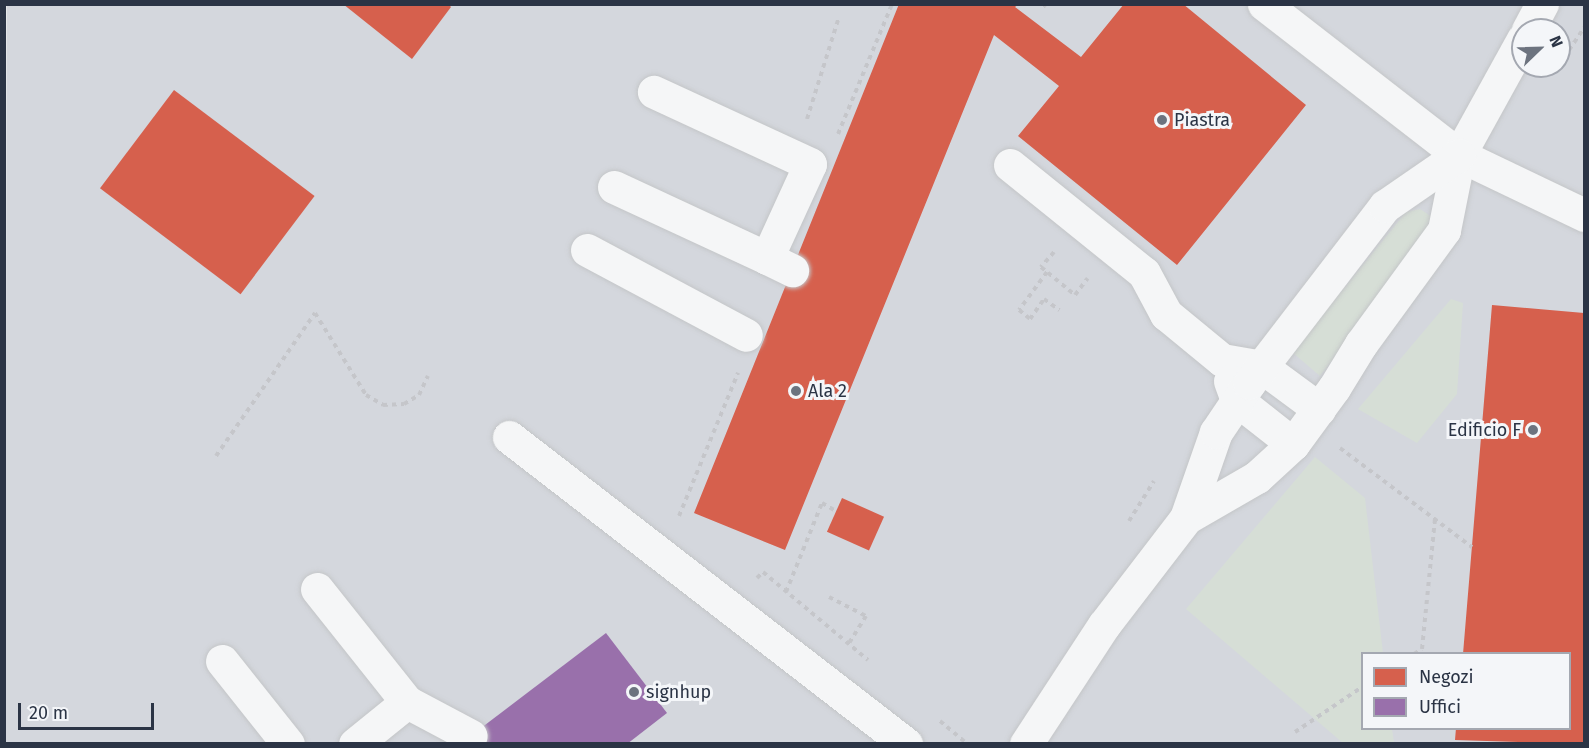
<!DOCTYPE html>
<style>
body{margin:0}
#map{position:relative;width:1589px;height:748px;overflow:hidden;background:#e6e8ea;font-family:"Fira Sans",sans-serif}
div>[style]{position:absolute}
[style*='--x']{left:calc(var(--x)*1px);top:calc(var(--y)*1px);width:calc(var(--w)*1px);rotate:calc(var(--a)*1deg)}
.built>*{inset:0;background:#d4d7dd}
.green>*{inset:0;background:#d6ded6}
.shops>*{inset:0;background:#d6604d;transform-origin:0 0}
.offices>*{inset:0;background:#9970ab}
.path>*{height:4px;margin-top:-2px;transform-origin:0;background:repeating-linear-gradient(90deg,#c5c6ca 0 4.5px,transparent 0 9px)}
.roads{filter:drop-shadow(0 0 2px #c4c6c8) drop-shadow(0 0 2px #c4c6c8)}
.minor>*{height:33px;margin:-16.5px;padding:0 16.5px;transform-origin:16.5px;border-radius:16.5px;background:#f5f6f7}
.dots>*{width:16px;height:16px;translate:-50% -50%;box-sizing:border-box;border:3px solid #f4f6f9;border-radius:50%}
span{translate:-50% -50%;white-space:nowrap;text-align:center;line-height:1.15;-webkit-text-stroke:6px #f4f6f9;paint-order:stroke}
.poi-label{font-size:18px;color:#2b3445}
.left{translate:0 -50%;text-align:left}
.right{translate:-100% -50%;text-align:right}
.frame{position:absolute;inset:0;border:6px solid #2b3445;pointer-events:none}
.legend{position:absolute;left:1361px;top:652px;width:210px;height:78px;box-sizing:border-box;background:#f4f6f9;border:2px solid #a4a8b1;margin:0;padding:8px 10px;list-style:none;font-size:18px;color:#2b3445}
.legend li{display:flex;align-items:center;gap:12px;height:30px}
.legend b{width:30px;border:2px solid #a4a8b1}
.north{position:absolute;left:1511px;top:18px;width:60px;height:60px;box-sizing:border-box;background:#f4f6f9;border:2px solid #a4a8b1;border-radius:50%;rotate:67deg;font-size:16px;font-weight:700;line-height:24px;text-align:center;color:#2b3445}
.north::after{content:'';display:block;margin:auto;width:21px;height:27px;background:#6c737f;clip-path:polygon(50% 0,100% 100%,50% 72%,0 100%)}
.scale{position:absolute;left:18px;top:703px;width:136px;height:27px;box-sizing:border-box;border:3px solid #2b3445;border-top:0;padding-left:8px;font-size:18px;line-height:21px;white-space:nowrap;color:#2b3445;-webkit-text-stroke:4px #f4f6f9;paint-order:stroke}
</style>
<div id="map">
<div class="built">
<div style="clip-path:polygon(evenodd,7px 4px,1584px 5px,1584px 743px,5px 743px,7px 4px,1523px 30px,1559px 30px,1559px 66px,1523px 66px,1523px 30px,7px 4px,1362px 654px,1570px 654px,1570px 728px,1362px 728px,1362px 654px)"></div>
</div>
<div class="green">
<div style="clip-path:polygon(1420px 209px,1432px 217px,1423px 242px,1320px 376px,1292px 352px,1406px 212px)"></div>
<div style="clip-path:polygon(1451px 299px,1463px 303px,1457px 394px,1417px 443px,1358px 409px)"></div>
<div style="clip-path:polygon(1315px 457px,1365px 498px,1383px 653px,1362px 654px,1362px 728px,1392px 729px,1394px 743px,1343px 743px,1186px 609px)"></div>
</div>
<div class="shops">
<div style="clip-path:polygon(343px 4px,448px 4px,451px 7px,412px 59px)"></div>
<div style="clip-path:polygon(899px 4px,1019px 4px,1015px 7px,1081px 57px,1124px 4px,1183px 4px,1306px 105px,1177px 265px,1018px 136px,1059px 86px,994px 35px,785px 550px,694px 513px)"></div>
<div style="left:174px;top:90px;width:176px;height:123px;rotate:37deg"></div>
<div style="clip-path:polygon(1492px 305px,1584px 313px,1584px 744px,1455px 740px,1456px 728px,1570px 728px,1570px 654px,1463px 654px)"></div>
<div style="left:842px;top:498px;width:46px;height:37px;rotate:24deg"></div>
</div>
<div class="offices">
<div style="clip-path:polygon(606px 633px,667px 713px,627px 744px,460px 744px)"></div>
</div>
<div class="path">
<div style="--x:1043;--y:7;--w:4;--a:-45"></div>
<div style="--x:1559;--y:65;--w:45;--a:-56"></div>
<div style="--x:807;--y:119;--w:104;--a:-72.6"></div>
<div style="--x:838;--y:134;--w:141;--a:-67.4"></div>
<div style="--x:1054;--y:252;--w:20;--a:131"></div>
<div style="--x:1041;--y:267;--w:44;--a:39.5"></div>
<div style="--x:1075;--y:295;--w:21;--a:-53"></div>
<div style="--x:1047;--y:272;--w:47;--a:126.4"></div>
<div style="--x:1019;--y:310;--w:14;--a:39"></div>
<div style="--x:1030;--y:319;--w:24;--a:-55"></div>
<div style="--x:1044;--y:299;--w:19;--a:36"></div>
<div style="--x:1340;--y:448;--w:165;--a:36.9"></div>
<div style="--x:216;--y:456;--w:174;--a:-55.3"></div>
<div style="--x:315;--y:313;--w:97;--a:58.1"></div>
<div style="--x:366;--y:395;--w:20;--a:30"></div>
<div style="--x:383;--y:405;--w:21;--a:-3"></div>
<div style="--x:404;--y:404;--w:17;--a:-31"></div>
<div style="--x:419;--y:395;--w:21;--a:-65"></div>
<div style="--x:679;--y:516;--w:155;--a:-67.6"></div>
<div style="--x:1129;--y:521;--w:47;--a:-58"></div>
<div style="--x:757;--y:578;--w:8;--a:-45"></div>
<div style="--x:763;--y:572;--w:137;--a:40"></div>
<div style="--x:786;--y:592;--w:96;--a:-68"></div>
<div style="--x:822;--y:503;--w:16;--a:30"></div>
<div style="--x:829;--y:597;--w:42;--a:27.2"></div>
<div style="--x:866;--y:616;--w:32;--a:122"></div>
<div style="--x:1414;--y:654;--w:9;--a:-32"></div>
<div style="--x:1422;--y:649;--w:132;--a:-84.3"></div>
<div style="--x:940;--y:721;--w:35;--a:40"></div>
<div style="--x:1295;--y:732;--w:81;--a:-33.9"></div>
</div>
<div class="roads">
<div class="minor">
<div style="--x:1264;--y:4;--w:247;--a:37.8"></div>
<div style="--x:1459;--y:155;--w:139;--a:25.6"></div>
<div style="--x:1528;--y:30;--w:30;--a:-62"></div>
<div style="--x:1010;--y:165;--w:172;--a:38.9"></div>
<div style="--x:1144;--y:273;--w:47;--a:61.8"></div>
<div style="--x:1166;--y:314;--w:72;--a:39.4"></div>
<div style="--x:1222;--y:360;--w:41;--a:9.9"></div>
<div style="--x:1262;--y:367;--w:71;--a:36.4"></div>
<div style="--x:614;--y:187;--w:169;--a:24.9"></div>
<div style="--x:767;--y:258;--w:103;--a:-65.4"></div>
<div style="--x:810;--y:164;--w:172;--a:-155.2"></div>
<div style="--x:587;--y:250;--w:180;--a:28.1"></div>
<div style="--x:767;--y:258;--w:28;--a:26"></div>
<div style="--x:1230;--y:381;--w:20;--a:70"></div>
<div style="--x:1237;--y:400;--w:71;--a:38.2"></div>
<div style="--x:509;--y:437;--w:502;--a:37.71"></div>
<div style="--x:1186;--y:518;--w:82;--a:-30"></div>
<div style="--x:1257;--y:477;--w:49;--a:-42.5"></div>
<div style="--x:1293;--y:444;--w:69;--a:-53.8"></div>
<div style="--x:1334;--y:388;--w:52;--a:-58.5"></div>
<div style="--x:1361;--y:344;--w:141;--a:-53.9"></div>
<div style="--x:1444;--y:230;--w:76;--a:-78.7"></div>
<div style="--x:1459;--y:155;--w:132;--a:-61.1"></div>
<div style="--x:317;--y:589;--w:144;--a:51.5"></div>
<div style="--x:407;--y:702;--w:72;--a:28"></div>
<div style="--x:222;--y:661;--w:106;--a:51.5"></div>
<div style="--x:355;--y:744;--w:67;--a:-38.9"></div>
<div style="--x:1026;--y:744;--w:142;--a:-56.8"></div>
<div style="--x:1104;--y:625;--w:135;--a:-52.5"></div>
<div style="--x:1186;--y:518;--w:91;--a:-70.8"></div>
<div style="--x:1216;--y:432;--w:59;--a:-56"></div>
<div style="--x:1249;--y:383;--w:223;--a:-52.5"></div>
<div style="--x:1385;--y:206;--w:90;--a:-34.6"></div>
</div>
</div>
<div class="dots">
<div style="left:1162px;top:120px;background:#6c737f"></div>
<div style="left:796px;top:391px;background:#6c737f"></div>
<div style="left:1533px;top:430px;background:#6c737f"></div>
<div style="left:634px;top:692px;background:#6c737f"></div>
</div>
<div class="poi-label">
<span class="left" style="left:1174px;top:120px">Piastra</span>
<span class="left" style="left:808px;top:391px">Ala 2</span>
<span class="right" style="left:1521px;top:430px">Edificio F</span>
<span class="left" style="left:646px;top:692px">signhup</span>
</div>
<div class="frame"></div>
<ul class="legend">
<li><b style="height:16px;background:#d6604d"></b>Negozi</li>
<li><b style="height:16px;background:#9970ab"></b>Uffici</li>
</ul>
<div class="north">N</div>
<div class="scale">20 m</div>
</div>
